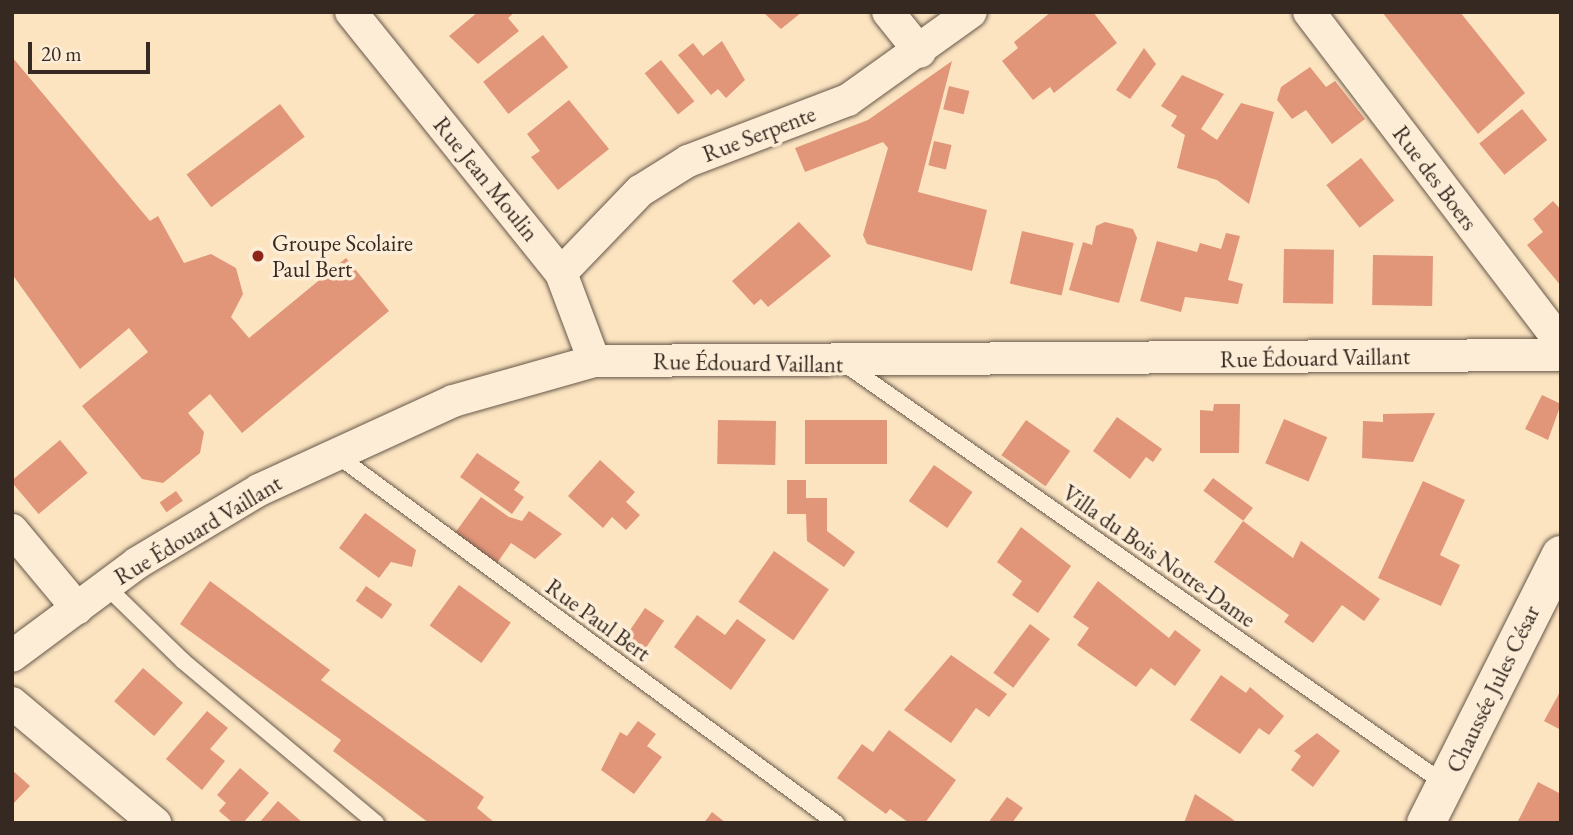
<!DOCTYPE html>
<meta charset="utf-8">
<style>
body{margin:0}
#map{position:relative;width:1573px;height:835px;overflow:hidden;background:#fce4c1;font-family:"EB Garamond",serif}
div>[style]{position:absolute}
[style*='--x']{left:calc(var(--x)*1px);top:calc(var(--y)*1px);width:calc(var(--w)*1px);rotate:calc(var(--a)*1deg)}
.building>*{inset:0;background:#e19579;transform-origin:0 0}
.roads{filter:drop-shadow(0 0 2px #675849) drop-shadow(0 0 2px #675849)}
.lane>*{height:16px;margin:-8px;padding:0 8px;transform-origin:8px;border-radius:8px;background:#fdedd7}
.street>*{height:32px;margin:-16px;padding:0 16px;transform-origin:16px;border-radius:16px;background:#fdedd7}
.secondary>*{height:38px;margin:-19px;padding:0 19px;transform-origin:19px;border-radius:19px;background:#fdedd7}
.dots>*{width:19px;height:19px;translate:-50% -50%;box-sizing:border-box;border:4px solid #fdedd7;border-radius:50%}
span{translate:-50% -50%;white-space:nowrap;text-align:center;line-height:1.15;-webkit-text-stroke:7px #fdedd7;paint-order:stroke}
.street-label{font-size:23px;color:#352921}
.poi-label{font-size:23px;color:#352921}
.left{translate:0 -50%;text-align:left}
.frame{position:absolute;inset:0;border:14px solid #352921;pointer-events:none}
.scale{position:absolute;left:28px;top:42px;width:122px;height:32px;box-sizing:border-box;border:4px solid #352921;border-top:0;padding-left:9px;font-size:21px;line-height:24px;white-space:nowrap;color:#352921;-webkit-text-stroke:5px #fdedd7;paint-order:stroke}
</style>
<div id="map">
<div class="building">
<div style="clip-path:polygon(478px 12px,515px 12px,508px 18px,519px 31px,478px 64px,449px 36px)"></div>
<div style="clip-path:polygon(763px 12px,802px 12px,781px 29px)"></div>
<div style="clip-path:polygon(1051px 12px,1093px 12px,1117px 43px,1054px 93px,1050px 87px,1033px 100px,1002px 61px,1018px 48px,1014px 42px)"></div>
<div style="clip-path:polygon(1382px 12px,1460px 12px,1525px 93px,1478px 134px)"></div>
<div style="left:543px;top:35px;width:41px;height:76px;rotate:52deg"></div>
<div style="clip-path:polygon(722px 41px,745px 80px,726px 98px,718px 89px,711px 95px,678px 55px,693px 43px,703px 56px)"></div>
<div style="clip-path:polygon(1144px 48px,1156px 64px,1130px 99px,1116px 90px)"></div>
<div style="clip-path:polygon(12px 57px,150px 221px,158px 216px,184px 263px,211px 254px,236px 268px,243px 294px,231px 317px,249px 338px,346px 258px,389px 311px,242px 433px,210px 394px,188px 413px,204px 432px,200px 453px,163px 483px,142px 479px,82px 406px,148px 352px,129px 328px,80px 369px,12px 274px)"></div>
<div style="left:661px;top:60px;width:53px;height:21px;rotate:51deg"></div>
<div style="clip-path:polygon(952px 61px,918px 192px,987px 210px,972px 271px,867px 244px,863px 235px,888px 148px,883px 142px,805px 172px,795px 148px,868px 120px)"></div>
<div style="clip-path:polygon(1310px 67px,1326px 87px,1335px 81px,1365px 119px,1332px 144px,1306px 110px,1292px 119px,1277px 100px,1281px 87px)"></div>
<div style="clip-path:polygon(1182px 75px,1224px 94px,1201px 129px,1217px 140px,1241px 103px,1274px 112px,1249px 204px,1217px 180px,1177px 168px,1185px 135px,1171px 126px,1177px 116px,1161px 106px)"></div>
<div style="left:949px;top:86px;width:21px;height:24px;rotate:14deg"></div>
<div style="clip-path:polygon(569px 100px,609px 149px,558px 190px,531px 157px,540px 151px,527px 134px)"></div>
<div style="left:280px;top:104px;width:41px;height:117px;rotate:53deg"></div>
<div style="left:1522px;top:109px;width:40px;height:55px;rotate:51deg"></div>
<div style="left:934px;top:141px;width:18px;height:25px;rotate:13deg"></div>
<div style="left:1361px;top:158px;width:54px;height:44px;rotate:52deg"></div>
<div style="clip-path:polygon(1553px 201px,1561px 210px,1561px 286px,1527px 245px,1543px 232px,1533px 219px)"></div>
<div style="clip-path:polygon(799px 222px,831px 256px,768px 307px,761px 299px,754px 305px,732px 281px)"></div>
<div style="clip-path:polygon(1105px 222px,1133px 229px,1137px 238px,1119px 303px,1069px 290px,1083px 242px,1092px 245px,1096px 226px)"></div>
<div style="left:1022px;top:231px;width:53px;height:54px;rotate:13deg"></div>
<div style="clip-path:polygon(1226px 233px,1240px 236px,1228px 280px,1243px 284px,1238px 304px,1185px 297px,1181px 312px,1140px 301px,1157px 241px,1197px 252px,1200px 243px,1221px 249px)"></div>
<div style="left:1284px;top:249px;width:50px;height:54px;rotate:1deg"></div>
<div style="left:1373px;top:255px;width:60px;height:50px;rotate:1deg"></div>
<div style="clip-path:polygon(1542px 395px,1561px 404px,1548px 440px,1525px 429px)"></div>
<div style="clip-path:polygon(1214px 404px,1240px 404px,1239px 453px,1200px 453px,1200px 410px,1213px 411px)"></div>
<div style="clip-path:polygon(1435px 413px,1413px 462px,1362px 458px,1363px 421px,1383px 422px,1383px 414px)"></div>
<div style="clip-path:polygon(1117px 417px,1162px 449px,1153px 462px,1146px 457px,1130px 479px,1093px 451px)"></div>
<div style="left:1284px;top:419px;width:47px;height:48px;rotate:23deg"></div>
<div style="left:718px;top:420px;width:58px;height:44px;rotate:1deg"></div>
<div style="left:805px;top:420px;width:82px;height:44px"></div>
<div style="left:1026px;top:420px;width:54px;height:43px;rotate:35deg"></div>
<div style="left:60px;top:440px;width:43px;height:64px;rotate:50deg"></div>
<div style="clip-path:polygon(477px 453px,520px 482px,514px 490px,524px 497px,512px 514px,460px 477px)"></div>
<div style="clip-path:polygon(600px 460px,635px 492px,626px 502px,640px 515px,626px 530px,612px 517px,603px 528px,568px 496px)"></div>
<div style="left:934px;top:465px;width:47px;height:44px;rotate:35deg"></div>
<div style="left:1213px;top:478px;width:50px;height:16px;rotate:37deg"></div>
<div style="clip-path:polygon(787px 480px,806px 480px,806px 498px,827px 498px,827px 531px,855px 552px,844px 567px,807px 541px,806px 514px,787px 514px)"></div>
<div style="clip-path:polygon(1423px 481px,1465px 500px,1440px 555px,1460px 565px,1441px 606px,1378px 578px)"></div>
<div style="left:176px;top:491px;width:12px;height:20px;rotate:55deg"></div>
<div style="clip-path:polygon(481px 497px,509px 517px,522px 521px,529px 511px,562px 534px,535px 559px,511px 543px,497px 563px,455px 533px)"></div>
<div style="clip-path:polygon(365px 513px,416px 550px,412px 567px,391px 562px,379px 578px,339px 548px)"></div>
<div style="clip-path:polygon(1243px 521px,1293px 558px,1301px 541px,1380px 599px,1364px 621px,1342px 605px,1313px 643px,1284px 622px,1289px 615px,1214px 562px)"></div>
<div style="clip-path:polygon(1021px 527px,1071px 566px,1038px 613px,1012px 595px,1022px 581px,997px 562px)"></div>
<div style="left:774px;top:551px;width:67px;height:62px;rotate:35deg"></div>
<div style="clip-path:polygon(210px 581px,330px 670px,321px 680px,484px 797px,477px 808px,495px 823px,429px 823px,333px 751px,341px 740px,180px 624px)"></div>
<div style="clip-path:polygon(1098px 581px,1169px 638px,1175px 630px,1201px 650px,1175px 686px,1151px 668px,1136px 687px,1077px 645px,1089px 628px,1073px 617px)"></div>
<div style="left:459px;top:585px;width:64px;height:50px;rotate:36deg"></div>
<div style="left:366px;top:586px;width:32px;height:18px;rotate:35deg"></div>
<div style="left:645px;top:608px;width:23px;height:36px;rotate:34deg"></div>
<div style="clip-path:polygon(697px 615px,725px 635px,737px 619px,766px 640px,731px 690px,674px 647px)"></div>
<div style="left:1030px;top:624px;width:25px;height:61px;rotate:37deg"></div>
<div style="clip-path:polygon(951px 655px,1007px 694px,989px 717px,976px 708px,951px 743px,904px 710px)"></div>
<div style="left:143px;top:668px;width:53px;height:44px;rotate:41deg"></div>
<div style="clip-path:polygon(1221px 675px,1246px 693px,1250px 687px,1284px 716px,1269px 735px,1259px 728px,1240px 754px,1190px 720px)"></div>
<div style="clip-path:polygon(1561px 690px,1561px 730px,1544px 721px)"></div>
<div style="clip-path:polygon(207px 711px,228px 728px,210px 749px,225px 761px,202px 790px,166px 759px)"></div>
<div style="clip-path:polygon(638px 721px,656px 734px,647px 746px,662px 757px,634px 794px,601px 770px,620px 732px,627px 736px)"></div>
<div style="clip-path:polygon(889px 730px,956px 780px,925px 823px,909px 823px,890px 809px,886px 814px,837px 778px,862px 744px,873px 752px)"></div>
<div style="clip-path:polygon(1317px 733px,1340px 751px,1313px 787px,1291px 770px,1301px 756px,1294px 751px)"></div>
<div style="clip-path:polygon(240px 768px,269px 793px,243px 823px,233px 823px,219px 811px,226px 803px,217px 795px)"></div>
<div style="clip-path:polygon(12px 770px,30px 786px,12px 805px)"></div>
<div style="clip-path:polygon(1538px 782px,1561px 794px,1561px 823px,1517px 823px)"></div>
<div style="clip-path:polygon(1195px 794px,1231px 818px,1237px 823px,1184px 823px)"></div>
<div style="clip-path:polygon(1007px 797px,1023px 808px,1012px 823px,988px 823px)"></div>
<div style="clip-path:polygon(278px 801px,303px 823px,259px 823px)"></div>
<div style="clip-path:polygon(712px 812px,726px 823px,704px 823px)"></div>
</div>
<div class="roads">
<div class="lane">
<div style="--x:845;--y:364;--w:732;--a:34.99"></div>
<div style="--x:334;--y:453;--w:624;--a:36.39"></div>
<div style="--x:106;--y:586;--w:107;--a:44.2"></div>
<div style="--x:183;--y:661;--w:252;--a:40"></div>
</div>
<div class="street">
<div style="--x:351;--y:12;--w:335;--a:51.2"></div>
<div style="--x:561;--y:273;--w:94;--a:69.4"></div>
<div style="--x:888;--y:12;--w:51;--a:51.3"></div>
<div style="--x:1309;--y:12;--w:416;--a:52.7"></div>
<div style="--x:561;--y:273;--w:114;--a:-46.1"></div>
<div style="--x:640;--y:191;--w:57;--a:-32"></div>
<div style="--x:688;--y:161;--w:171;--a:-20.9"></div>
<div style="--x:848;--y:100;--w:151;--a:-35.6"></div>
<div style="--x:12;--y:530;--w:102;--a:50.2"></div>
<div style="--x:12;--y:656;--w:156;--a:-36.6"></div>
<div style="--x:137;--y:563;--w:142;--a:-30.9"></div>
<div style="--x:259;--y:490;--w:213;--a:-24.6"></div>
<div style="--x:453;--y:401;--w:147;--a:-15.8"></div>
<div style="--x:594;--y:361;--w:967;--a:-0.36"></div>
<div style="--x:12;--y:703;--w:187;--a:40"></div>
</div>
<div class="secondary">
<div style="--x:1426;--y:823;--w:300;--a:-63.3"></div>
</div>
</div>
<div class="dots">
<div style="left:258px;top:256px;background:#8f2418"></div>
</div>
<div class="street-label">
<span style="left:759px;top:134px;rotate:-21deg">Rue Serpente</span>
<span style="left:1435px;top:178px;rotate:53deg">Rue des Boers</span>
<span style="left:486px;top:179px;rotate:51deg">Rue Jean Moulin</span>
<span style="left:1315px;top:358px;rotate:-1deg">Rue Édouard Vaillant</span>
<span style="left:748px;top:363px;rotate:1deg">Rue Édouard Vaillant</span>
<span style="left:198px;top:530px;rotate:-31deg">Rue Édouard Vaillant</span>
<span style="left:1159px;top:556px;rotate:35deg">Villa du Bois Notre-Dame</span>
<span style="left:598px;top:620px;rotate:36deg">Rue Paul Bert</span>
<span style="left:1493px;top:689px;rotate:-64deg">Chaussée Jules César</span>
</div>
<div class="poi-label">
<span class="left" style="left:272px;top:256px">Groupe Scolaire<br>Paul Bert</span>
</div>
<div class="frame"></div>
<div class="scale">20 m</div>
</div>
